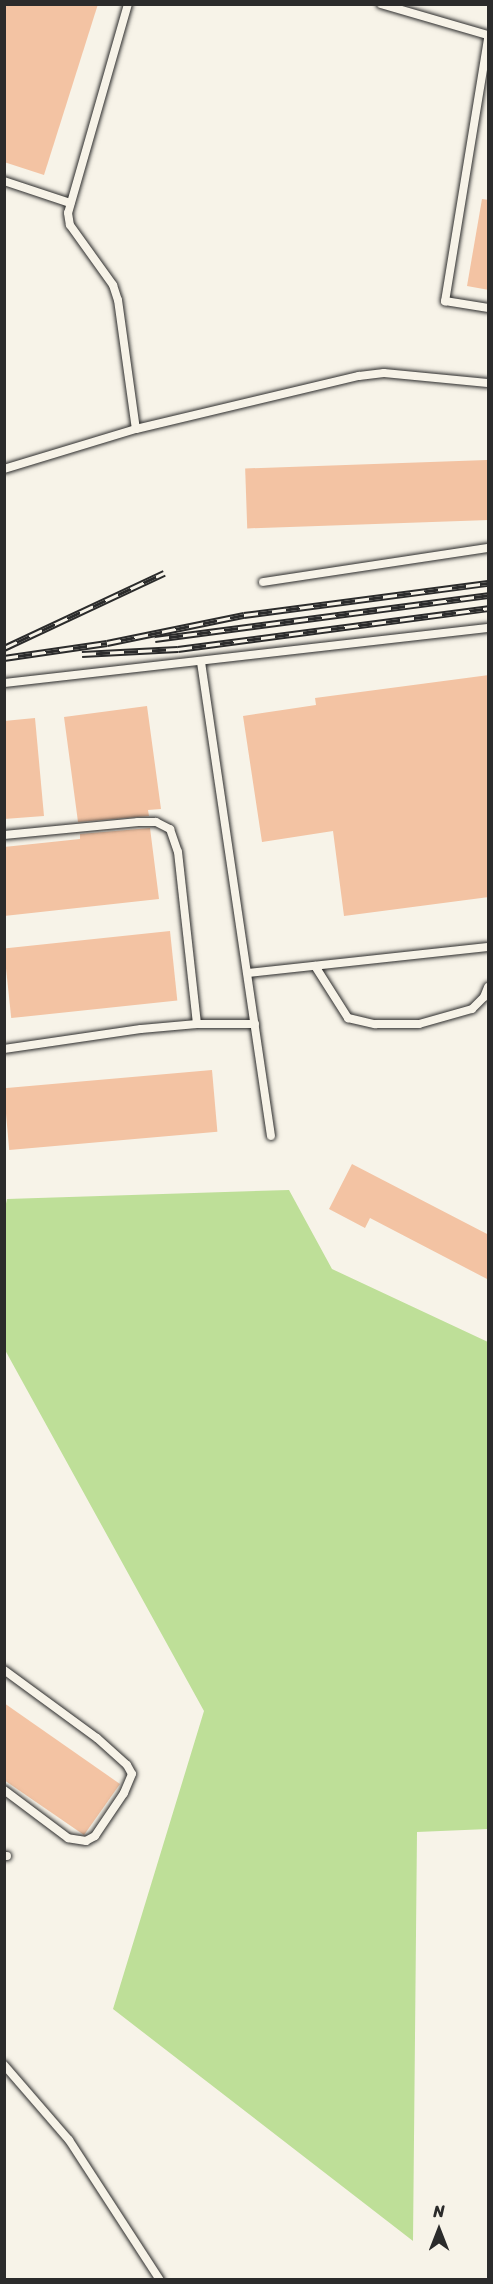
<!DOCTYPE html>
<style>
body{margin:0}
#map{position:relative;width:493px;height:2284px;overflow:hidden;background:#f7f3e8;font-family:Sriracha,sans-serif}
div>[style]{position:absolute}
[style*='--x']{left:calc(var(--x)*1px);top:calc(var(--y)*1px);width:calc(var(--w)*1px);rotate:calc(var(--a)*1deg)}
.green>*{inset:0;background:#bedf98}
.building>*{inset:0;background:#f3c3a3;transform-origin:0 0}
.roads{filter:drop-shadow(0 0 2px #2b2b2b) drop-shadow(0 0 2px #2b2b2b)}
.lane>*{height:8px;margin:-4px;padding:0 4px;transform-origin:4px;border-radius:4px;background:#f7f3e8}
.rail>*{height:7px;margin-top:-3.5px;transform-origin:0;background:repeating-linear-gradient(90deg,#f7f3e8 0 14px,#2b2b2b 0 28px);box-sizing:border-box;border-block:2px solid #2b2b2b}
span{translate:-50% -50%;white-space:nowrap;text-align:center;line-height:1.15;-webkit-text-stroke:4.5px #f7f3e8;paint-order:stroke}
.frame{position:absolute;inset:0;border:6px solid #2b2b2b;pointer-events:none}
.north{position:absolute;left:409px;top:2200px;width:60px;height:60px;-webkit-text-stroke:4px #f7f3e8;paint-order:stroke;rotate:0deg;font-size:16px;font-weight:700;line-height:24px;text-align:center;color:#2b2b2b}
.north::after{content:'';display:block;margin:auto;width:21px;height:27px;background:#2b2b2b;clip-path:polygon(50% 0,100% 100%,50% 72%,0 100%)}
</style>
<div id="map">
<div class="green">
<div style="clip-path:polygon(289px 1190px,332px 1269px,488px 1342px,488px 1829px,417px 1832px,413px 2241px,113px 2009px,204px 1711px,5px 1350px,4px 1213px,7px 1199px)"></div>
</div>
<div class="building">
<div style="clip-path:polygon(4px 4px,98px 4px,44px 175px,4px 162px)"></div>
<div style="clip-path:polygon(482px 199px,489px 200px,489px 290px,467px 286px)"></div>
<div style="left:487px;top:460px;width:60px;height:242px;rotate:88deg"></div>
<div style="clip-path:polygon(489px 675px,489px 897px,344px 916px,333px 831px,262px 842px,243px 716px,316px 705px,315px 698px)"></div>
<div style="clip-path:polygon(147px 706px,161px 809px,148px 810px,149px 816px,78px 822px,64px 717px)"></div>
<div style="clip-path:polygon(35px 718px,44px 816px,4px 819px,4px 721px)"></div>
<div style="clip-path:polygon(150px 828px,159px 899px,4px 916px,4px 847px,80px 839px,80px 834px)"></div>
<div style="left:170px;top:931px;width:70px;height:167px;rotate:84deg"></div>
<div style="left:212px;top:1070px;width:62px;height:209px;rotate:85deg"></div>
<div style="clip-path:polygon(352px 1164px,489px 1235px,489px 1280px,370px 1218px,365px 1228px,329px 1209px)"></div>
<div style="clip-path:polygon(4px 1703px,120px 1784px,84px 1835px,4px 1780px)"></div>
</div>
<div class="roads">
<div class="lane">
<div style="--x:128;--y:4;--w:217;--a:106"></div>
<div style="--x:68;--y:213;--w:12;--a:81"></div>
<div style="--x:70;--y:225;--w:74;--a:54.4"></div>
<div style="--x:113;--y:285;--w:16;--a:72"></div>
<div style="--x:118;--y:300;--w:130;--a:82.1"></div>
<div style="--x:381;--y:4;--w:111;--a:16.2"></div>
<div style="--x:488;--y:39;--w:266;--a:99.3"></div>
<div style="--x:445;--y:301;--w:44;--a:9.2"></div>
<div style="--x:4;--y:181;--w:70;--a:18.4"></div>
<div style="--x:4;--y:469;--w:138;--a:-16.9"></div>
<div style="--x:136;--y:429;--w:229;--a:-13.4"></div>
<div style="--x:359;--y:376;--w:25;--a:-7"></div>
<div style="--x:384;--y:373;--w:104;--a:5.5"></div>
<div style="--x:263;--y:582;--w:228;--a:-8.6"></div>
<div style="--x:201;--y:662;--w:479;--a:81.6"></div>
<div style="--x:4;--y:683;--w:487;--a:-6.5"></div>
<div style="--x:4;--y:835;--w:135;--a:-5.5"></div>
<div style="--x:138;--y:822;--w:18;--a:0"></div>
<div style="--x:156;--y:822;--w:16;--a:27"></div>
<div style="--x:170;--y:829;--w:24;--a:71"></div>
<div style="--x:178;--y:852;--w:173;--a:83.7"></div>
<div style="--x:315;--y:966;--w:62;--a:57.6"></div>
<div style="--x:348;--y:1018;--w:28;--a:13"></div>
<div style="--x:375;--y:1024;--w:44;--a:0"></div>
<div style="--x:419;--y:1024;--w:55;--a:-15.8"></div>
<div style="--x:472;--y:1009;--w:17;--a:-45"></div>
<div style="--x:484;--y:997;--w:11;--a:-68"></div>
<div style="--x:248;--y:973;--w:241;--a:-6.2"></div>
<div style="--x:4;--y:1049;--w:138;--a:-8.3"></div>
<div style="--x:141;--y:1029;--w:56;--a:-5.1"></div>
<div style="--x:197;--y:1024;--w:58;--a:0"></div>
<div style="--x:4;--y:1670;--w:115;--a:36.2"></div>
<div style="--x:97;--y:1738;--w:40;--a:42"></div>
<div style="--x:127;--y:1765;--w:10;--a:61"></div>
<div style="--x:132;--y:1774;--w:21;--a:113"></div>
<div style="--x:124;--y:1793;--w:52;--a:124"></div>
<div style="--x:95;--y:1836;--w:10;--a:151"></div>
<div style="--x:86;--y:1841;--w:18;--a:-171"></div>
<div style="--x:68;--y:1838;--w:80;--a:-143.1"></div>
<div style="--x:4;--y:1856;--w:3;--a:0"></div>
<div style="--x:4;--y:2065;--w:99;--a:49.1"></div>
<div style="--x:69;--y:2140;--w:167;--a:57"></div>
</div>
</div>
<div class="rail">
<div style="--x:155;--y:639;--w:336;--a:-7.5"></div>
<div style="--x:4;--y:648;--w:177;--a:-25.1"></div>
<div style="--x:82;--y:654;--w:96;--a:-3"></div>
<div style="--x:178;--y:649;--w:313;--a:-7.5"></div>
<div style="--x:4;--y:658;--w:104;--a:-8.3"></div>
<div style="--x:107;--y:643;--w:140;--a:-11.6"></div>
<div style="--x:244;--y:615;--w:246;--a:-7.5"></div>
</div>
<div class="frame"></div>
<div class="north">N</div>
</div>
